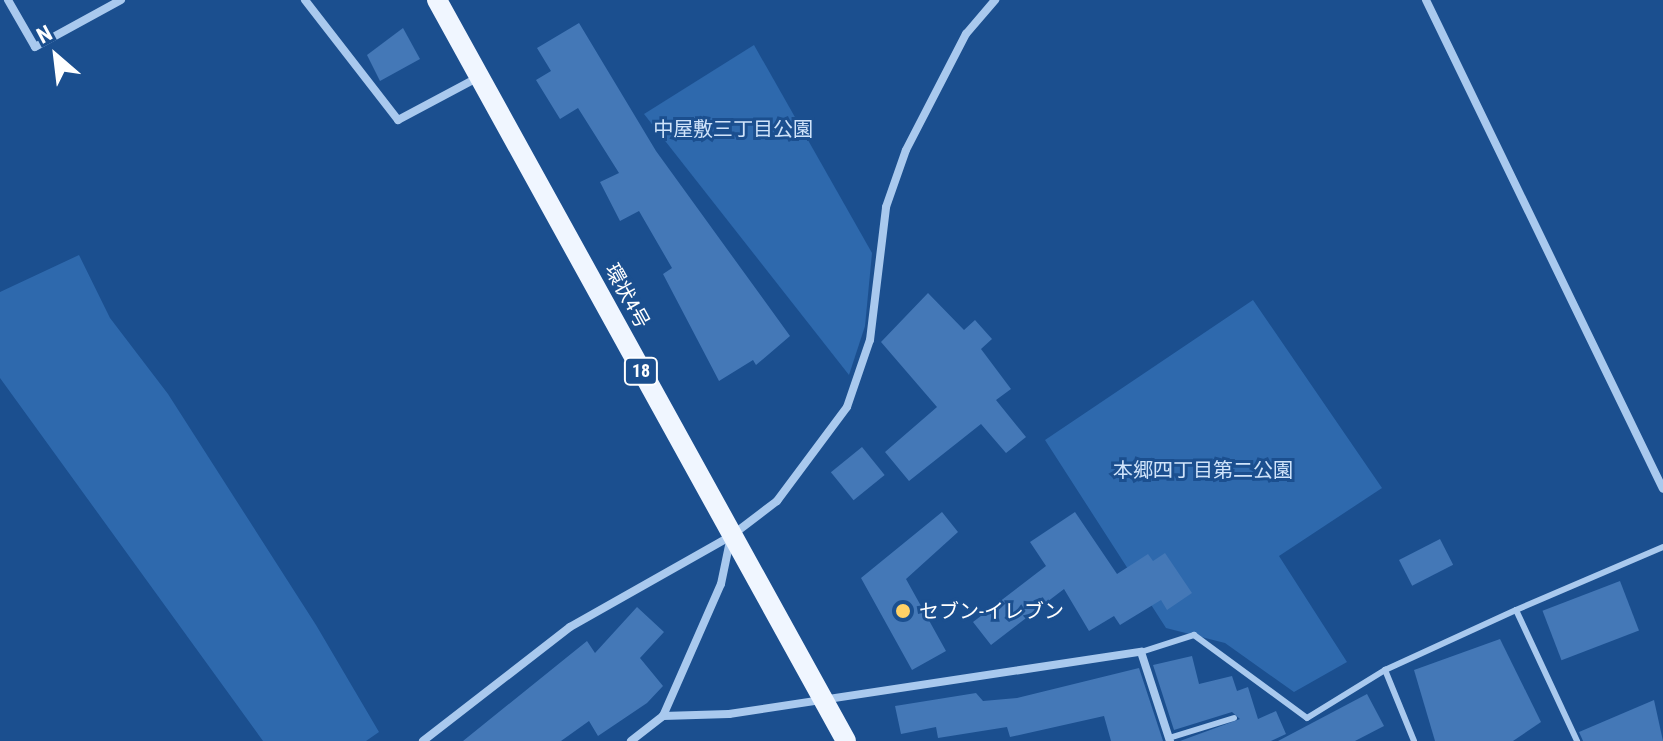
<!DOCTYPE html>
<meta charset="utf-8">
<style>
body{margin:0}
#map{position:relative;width:1663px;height:741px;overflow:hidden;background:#1b4f8f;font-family:"Roboto Condensed","Noto Sans JP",sans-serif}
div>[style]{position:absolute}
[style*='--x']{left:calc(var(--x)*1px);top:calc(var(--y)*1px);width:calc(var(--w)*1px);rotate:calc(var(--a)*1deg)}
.green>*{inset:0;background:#2e69ad}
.building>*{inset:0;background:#4478b7;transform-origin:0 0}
.service>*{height:6px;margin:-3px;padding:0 3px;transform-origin:3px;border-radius:3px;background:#a9c9ee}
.minor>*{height:8px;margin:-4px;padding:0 4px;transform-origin:4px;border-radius:4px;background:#a9c9ee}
.primary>*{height:20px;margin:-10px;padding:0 10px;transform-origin:10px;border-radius:10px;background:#f0f6ff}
.dots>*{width:22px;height:22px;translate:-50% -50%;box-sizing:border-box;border:4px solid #1b4f8f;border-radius:50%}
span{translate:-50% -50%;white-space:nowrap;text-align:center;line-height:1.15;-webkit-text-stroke:6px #1b4f8f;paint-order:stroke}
.shield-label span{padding:2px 6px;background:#1b4f8f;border:2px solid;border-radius:6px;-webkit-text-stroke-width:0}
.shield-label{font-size:18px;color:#fff;font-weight:700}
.park-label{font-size:20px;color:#cfe3fa}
.street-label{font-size:20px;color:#fff}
.poi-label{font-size:20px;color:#fff}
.left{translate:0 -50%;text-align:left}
.north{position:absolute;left:16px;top:16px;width:80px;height:80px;-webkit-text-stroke:6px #1b4f8f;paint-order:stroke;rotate:332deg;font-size:22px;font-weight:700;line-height:32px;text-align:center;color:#fff}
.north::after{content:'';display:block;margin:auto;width:28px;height:36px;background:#fff;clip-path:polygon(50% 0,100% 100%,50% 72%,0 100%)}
</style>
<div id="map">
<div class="green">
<div style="clip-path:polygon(754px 45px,872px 253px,865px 326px,849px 375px,644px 114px)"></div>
<div style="clip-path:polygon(79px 255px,110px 318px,168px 394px,316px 625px,379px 732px,366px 741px,263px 741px,0 378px,0 292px)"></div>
<div style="clip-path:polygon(1253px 300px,1382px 488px,1279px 556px,1347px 662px,1294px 692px,1225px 643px,1166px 628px,1045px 440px)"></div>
</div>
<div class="building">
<div style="clip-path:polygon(579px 23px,656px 151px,790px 336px,756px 365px,753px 360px,719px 381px,663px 274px,672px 268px,639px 211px,620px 221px,600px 182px,619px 173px,578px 108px,560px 119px,536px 80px,551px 71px,537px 48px)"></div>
<div style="clip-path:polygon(403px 28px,420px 59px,380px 81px,367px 55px)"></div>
<div style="clip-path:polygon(928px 293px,964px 330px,975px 320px,992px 339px,981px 349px,1011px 389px,996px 400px,1026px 437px,1006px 453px,981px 424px,909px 481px,885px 452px,937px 407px,881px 342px)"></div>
<div style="left:862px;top:447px;width:36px;height:40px;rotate:51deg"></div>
<div style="clip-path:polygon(942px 512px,958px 532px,906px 579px,946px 651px,912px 670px,861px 578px)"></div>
<div style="clip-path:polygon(1075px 512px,1117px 574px,1148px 554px,1153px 561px,1165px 553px,1192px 593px,1167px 610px,1161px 600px,1120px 625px,1114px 616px,1089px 631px,1064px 589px,991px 645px,973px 622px,1046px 566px,1030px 542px)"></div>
<div style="left:1440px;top:539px;width:29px;height:46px;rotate:63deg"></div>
<div style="left:1620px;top:581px;width:53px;height:83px;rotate:69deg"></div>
<div style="clip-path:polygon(637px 607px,664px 632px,640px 658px,663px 686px,647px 703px,598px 736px,589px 721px,561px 741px,463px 741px,587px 641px,595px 653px)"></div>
<div style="clip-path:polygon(1500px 639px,1541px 722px,1513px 741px,1435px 741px,1414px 670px)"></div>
<div style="clip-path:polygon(1192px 656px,1199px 684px,1232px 676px,1237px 691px,1248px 687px,1258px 719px,1276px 711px,1286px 734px,1271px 741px,1180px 741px,1240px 719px,1232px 712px,1174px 730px,1153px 665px)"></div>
<div style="clip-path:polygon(1139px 668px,1163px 741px,1111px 741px,1104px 716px,1010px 737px,1007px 727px,938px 738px,936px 727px,901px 734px,895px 706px,976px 693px,983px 701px,1017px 698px)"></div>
<div style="clip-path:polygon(1367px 694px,1384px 726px,1355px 741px,1278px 741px)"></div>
<div style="clip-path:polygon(1654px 700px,1663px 741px,1583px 741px,1579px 732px)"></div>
</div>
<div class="service">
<div style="--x:1516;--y:610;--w:160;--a:-23.2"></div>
<div style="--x:1141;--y:652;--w:56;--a:-17.8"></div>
<div style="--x:1194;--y:635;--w:140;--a:36.3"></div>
<div style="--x:1307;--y:718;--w:92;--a:-31.6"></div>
<div style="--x:1169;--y:738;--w:68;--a:-17.1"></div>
<div style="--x:1414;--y:741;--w:77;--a:-112.2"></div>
<div style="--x:1385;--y:670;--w:144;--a:-24.6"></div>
<div style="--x:1516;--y:610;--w:145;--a:65"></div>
</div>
<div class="minor">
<div style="--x:8;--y:0;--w:54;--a:60.1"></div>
<div style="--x:35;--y:47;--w:98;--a:-28.7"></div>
<div style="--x:305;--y:0;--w:152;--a:52.2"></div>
<div style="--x:398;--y:120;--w:92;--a:-28"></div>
<div style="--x:1426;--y:0;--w:543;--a:64.14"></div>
<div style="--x:663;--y:716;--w:66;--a:-1.7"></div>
<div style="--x:729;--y:714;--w:417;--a:-8.6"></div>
<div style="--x:1141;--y:652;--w:94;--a:72"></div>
<div style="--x:423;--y:741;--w:186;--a:-37.8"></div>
<div style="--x:570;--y:627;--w:185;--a:-29.5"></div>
<div style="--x:731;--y:536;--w:58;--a:-37.3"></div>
<div style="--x:777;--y:501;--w:117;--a:-53.3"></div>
<div style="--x:847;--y:407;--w:71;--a:-71.1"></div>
<div style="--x:870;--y:340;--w:134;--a:-83.1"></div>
<div style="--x:886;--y:207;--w:60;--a:-70.7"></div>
<div style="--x:906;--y:150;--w:131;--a:-62.7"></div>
<div style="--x:966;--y:34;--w:45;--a:-49.5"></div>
<div style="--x:631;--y:741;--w:41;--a:-38"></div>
<div style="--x:663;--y:716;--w:144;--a:-66.3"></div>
<div style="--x:721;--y:584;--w:44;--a:-78.2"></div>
</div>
<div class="primary">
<div style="--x:437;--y:0;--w:846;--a:61.1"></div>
</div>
<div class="dots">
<div style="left:903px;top:611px;background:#ffd166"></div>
</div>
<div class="shield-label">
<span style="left:641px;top:371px">18</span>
</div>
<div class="park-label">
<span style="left:733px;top:129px">中屋敷三丁目公園</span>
<span style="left:1203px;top:470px">本郷四丁目第二公園</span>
</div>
<div class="street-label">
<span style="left:627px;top:296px;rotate:61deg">環状4号</span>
</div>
<div class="poi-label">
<span class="left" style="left:919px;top:611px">セブン-イレブン</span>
</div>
<div class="north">N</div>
</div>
